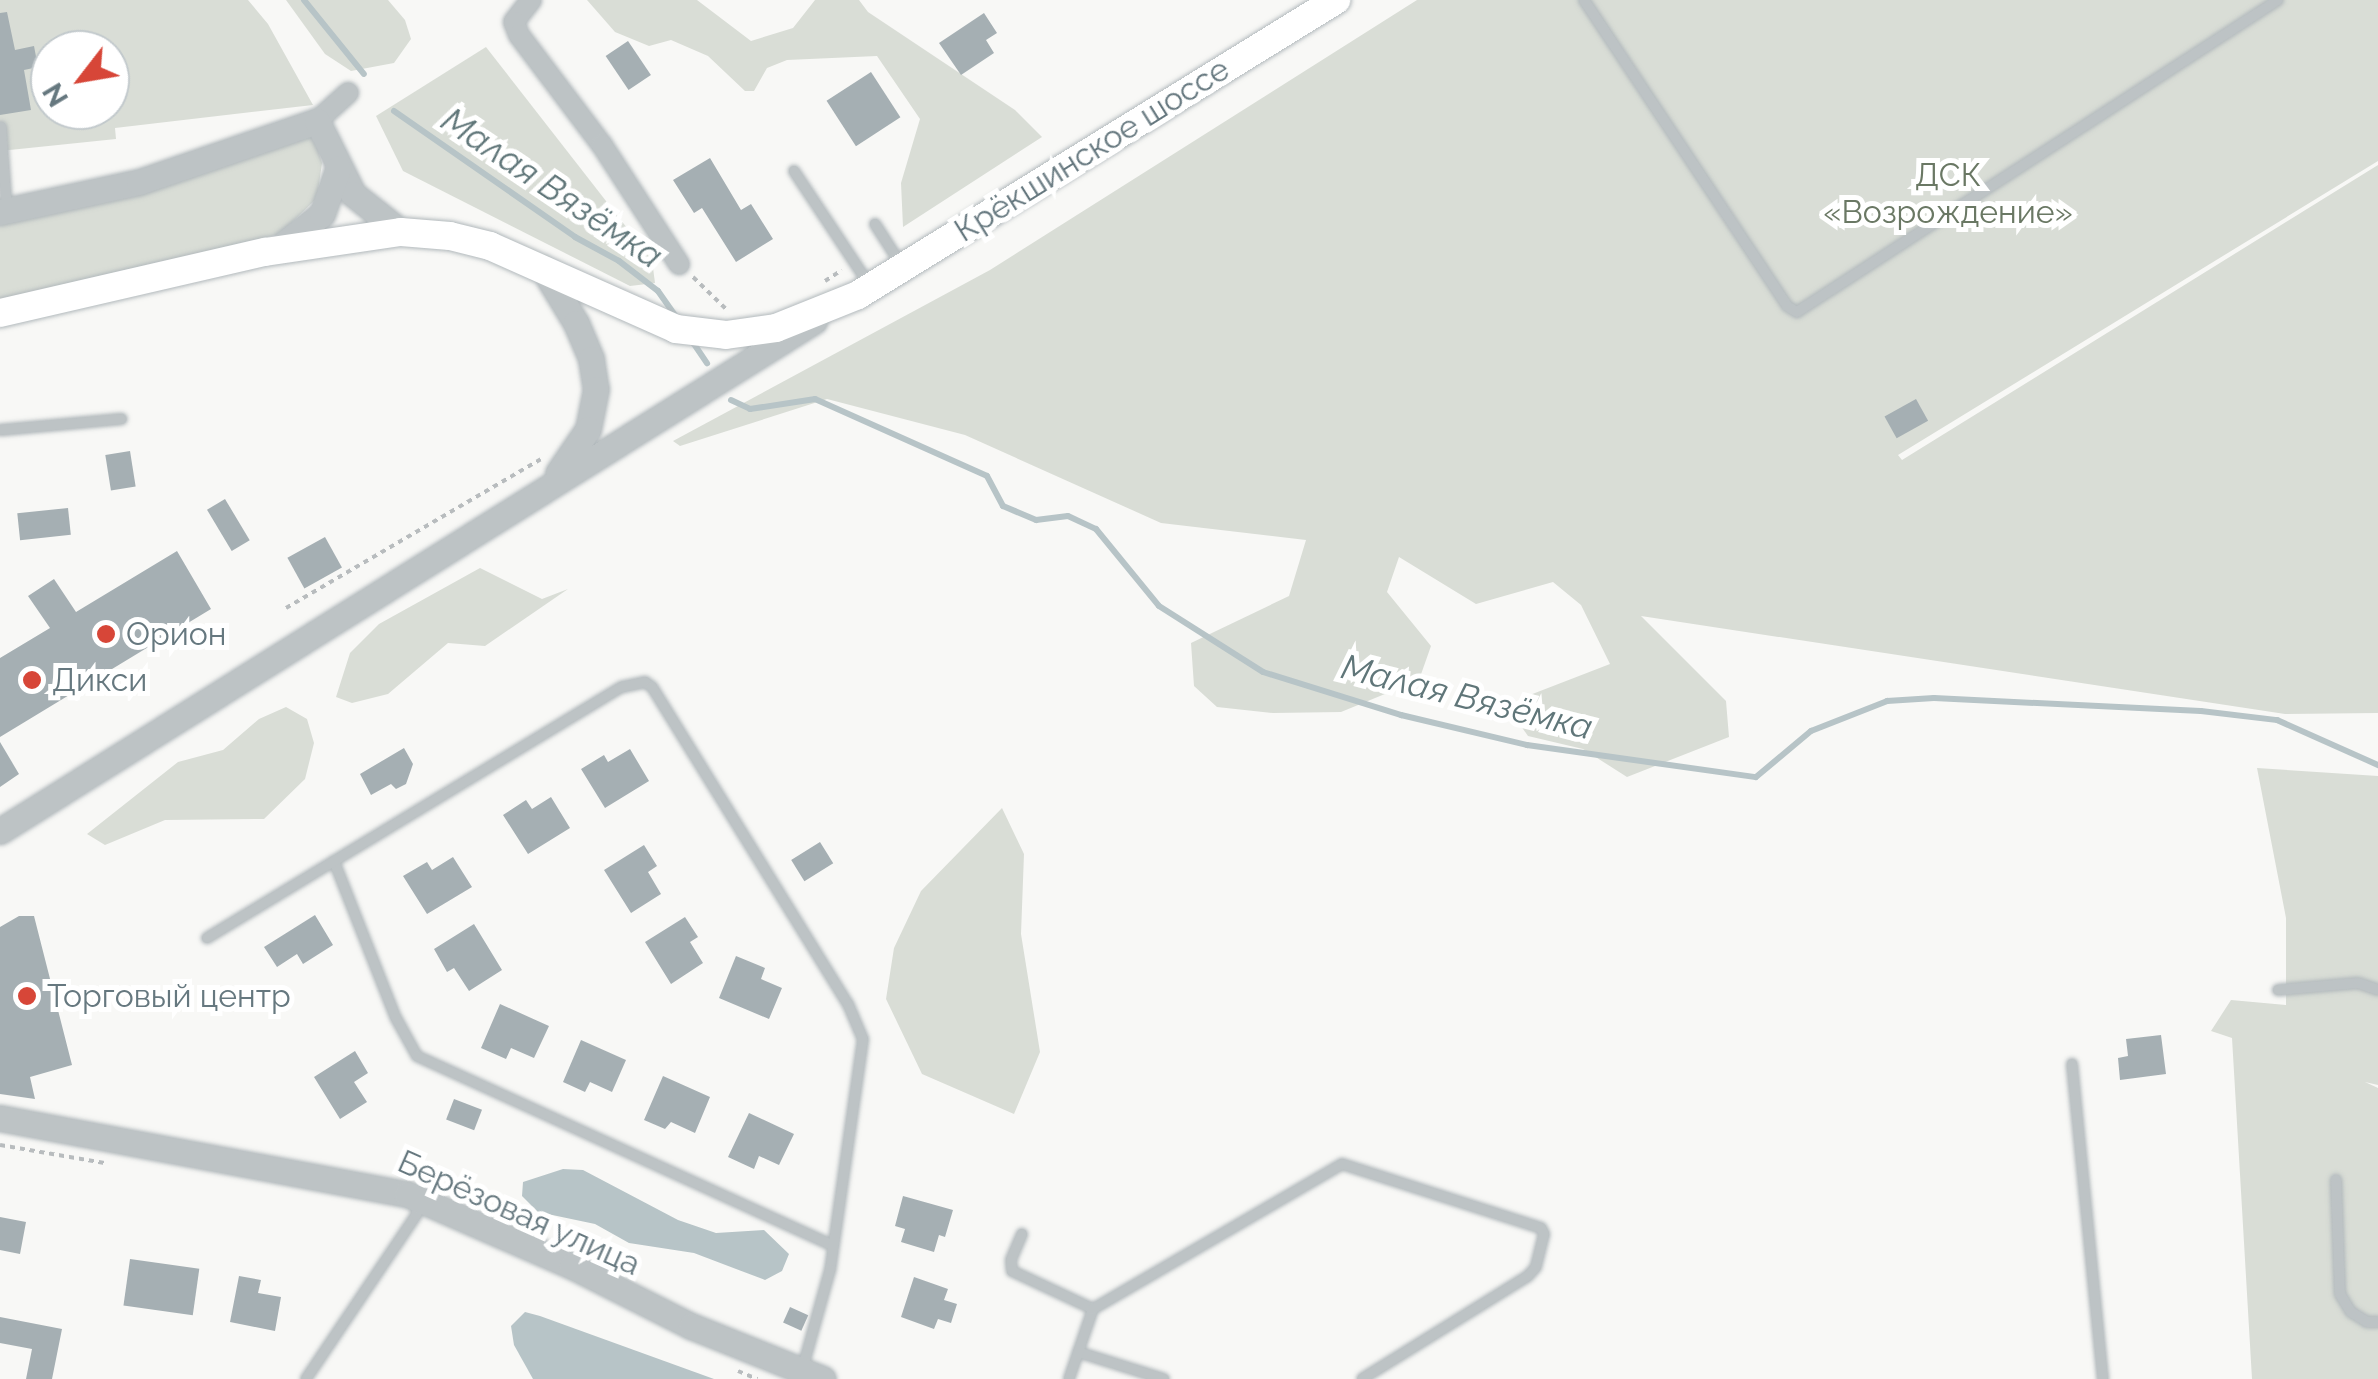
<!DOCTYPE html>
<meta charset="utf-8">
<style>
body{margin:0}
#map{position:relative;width:2378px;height:1379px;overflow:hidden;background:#f8f8f6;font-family:Raleway,sans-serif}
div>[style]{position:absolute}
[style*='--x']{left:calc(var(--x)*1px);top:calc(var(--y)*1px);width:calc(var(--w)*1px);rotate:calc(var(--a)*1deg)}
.green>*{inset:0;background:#d9ddd6}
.water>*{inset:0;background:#b7c4c7}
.stream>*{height:6px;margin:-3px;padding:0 3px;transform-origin:3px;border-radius:3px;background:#b7c4c7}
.building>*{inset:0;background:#a5afb3;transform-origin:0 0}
.path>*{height:4px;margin-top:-2px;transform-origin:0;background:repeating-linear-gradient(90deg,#b8bcbe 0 5px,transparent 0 10px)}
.roads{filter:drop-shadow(0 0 2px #b2b9bc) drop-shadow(0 0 2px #b2b9bc)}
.service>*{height:10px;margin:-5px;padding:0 5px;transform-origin:5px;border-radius:5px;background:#bdc3c5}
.minor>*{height:20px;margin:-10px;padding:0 10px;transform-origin:10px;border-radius:10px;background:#bdc3c5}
.tertiary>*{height:25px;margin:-12.5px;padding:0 12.5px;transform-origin:12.5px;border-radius:12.5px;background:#bdc3c5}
.secondary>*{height:28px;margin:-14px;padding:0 14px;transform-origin:14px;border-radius:14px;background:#fff}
.dots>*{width:28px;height:28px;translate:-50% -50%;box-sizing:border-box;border:5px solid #fff;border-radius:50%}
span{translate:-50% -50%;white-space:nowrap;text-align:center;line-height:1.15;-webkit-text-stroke:10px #fff;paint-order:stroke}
.street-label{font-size:32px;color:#66787f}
.park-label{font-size:32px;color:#6a7864}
.poi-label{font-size:32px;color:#66787f}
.left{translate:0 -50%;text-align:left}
.water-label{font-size:35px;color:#607679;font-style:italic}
.north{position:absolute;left:30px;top:30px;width:100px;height:100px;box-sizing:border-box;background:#fff;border:2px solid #c2c9cc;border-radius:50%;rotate:239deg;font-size:28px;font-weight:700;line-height:40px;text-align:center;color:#66787f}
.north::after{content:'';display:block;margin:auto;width:35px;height:45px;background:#d74638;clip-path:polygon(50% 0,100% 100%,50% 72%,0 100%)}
</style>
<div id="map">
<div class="green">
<div style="clip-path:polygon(evenodd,0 0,248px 0,268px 24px,313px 105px,115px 128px,116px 139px,0 151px,0 0,50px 50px,110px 50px,110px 110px,50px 110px,50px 50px)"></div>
<div style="clip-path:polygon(286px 0,388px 0,405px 20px,411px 39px,394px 63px,351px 71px,325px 54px)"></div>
<div style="clip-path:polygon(587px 0,697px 0,751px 41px,793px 28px,815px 0,859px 0,868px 12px,1015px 110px,1042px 137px,903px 227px,901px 183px,920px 119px,877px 56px,787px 60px,767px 68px,754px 91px,745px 91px,708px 56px,671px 40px,649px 46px,615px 32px)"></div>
<div style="clip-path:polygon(1417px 0,2378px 0,2378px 161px,1898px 455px,1902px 460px,2378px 165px,2378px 713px,2285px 714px,1641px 616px,1726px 701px,1729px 737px,1627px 777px,1583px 749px,1528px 736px,1514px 716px,1522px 698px,1610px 664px,1581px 605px,1553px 582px,1476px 604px,1399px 557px,1387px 592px,1431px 646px,1419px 680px,1341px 712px,1273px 713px,1217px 707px,1194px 686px,1191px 643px,1289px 596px,1306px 540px,1161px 523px,965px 435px,827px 399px,680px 446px,673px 441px,990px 270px)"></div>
<div style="clip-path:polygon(486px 47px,652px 260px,655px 283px,630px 286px,403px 171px,376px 116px)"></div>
<div style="clip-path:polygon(311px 128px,322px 163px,317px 198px,280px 234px,0 299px,0 218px)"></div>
<div style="clip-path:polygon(480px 568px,542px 599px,568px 589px,485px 646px,448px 643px,388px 694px,352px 703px,336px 697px,350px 653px,379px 624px)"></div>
<div style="clip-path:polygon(286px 707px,307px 719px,314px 743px,305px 779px,264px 819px,165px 820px,105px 845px,87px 834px,178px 762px,223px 750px,259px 719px)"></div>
<div style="clip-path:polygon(2257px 768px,2378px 776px,2378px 1085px,2365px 1082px,2378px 1088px,2378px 1379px,2252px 1379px,2232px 1038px,2211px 1031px,2231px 1000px,2286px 1005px,2286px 918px)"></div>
<div style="clip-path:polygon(1002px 808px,1024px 854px,1021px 934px,1040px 1052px,1014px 1114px,922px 1074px,886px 999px,894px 948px,921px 891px)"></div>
</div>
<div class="water">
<div style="clip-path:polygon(563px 1169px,583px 1170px,678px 1220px,716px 1233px,764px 1230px,789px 1254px,782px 1271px,765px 1280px,694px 1253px,629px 1243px,595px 1224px,538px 1212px,522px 1196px,523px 1182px)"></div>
<div style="clip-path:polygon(525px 1312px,540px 1316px,714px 1379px,533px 1379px,514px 1345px,511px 1326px)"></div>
</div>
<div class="stream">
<div style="--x:304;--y:0;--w:95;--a:51"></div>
<div style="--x:394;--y:111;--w:221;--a:34.8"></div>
<div style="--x:575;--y:237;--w:50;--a:28.6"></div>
<div style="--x:619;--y:261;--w:49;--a:37.6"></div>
<div style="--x:658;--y:291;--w:33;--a:55"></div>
<div style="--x:692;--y:341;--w:27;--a:56"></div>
<div style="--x:731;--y:400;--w:21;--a:25"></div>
<div style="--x:750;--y:409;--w:66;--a:-8.7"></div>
<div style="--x:815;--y:399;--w:188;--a:24.1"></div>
<div style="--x:987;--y:476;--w:34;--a:62"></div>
<div style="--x:1003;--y:506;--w:36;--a:23"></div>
<div style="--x:1036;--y:520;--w:32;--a:-7"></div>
<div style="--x:1068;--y:516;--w:31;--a:25"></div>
<div style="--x:1096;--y:529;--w:99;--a:50.7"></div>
<div style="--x:1159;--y:606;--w:123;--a:32.4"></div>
<div style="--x:1263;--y:672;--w:145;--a:17.3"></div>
<div style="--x:1401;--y:715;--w:130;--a:13.4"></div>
<div style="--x:1527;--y:745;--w:231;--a:8"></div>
<div style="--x:1756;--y:777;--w:72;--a:-39.9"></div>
<div style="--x:1811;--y:731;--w:82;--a:-21.5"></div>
<div style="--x:1887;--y:701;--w:47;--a:-3.7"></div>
<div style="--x:1934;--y:698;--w:267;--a:2.8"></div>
<div style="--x:2201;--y:711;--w:77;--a:6.8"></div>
<div style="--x:2277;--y:720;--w:111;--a:24"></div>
</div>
<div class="building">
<div style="clip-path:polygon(7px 12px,15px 50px,34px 46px,38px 67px,24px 70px,31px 110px,0 115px,0 13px)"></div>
<div style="clip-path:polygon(984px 13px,997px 33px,986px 40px,994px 53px,961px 75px,939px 43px)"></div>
<div style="left:628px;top:41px;width:41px;height:27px;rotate:56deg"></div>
<div style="left:871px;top:72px;width:54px;height:53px;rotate:57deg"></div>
<div style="clip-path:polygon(710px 158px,741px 210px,751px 204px,773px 239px,736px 262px,702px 208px,694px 213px,673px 180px)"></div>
<div style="left:1916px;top:399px;width:25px;height:36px;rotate:61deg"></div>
<div style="left:130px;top:451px;width:36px;height:25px;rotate:81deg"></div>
<div style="left:225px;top:499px;width:48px;height:21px;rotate:59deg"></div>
<div style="left:68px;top:508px;width:27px;height:51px;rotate:84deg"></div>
<div style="left:325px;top:537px;width:35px;height:43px;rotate:61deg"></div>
<div style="clip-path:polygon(177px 551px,211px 609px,0 737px,0 658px,50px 628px,28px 596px,54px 579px,76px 612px)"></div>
<div style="clip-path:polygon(0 742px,19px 774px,0 787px)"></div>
<div style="clip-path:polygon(404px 748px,413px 764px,406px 784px,396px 789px,391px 784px,371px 795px,360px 774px)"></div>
<div style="clip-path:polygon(630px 749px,649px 781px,605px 808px,581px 769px,604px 755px,608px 762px)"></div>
<div style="clip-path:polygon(551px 797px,570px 828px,528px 854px,503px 815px,526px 800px,532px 809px)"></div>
<div style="left:820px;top:842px;width:25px;height:34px;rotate:58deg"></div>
<div style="clip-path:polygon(644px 845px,657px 866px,648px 872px,661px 894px,631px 913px,604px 870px)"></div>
<div style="clip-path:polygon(453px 857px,472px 887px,427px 914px,403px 876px,427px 862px,432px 870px)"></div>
<div style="clip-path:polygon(315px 915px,333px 945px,303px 964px,297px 954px,277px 967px,264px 947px)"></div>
<div style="clip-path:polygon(19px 916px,34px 916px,72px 1065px,30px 1077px,35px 1099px,0 1094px,0 927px)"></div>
<div style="clip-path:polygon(685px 917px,698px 937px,690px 942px,703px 963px,671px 984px,645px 942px)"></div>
<div style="clip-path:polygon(474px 924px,502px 970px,469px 991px,454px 968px,447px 972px,434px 949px)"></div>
<div style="clip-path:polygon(736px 956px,765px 968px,761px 979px,782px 988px,769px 1019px,719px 998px)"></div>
<div style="clip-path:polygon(500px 1004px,549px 1026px,534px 1058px,511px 1048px,506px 1059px,481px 1048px)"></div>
<div style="clip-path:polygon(2161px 1035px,2166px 1074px,2120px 1080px,2118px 1058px,2128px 1056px,2126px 1039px)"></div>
<div style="clip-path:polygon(581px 1040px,626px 1060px,612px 1092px,590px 1082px,585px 1092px,563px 1082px)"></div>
<div style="clip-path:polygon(355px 1051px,368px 1073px,354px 1082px,367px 1102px,340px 1119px,314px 1077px)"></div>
<div style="clip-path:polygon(663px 1076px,710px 1097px,695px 1133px,671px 1122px,665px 1129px,644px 1120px)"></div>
<div style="left:454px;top:1099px;width:30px;height:22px;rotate:21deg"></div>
<div style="clip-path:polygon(749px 1113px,794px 1134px,779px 1165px,759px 1156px,754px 1169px,728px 1157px)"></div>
<div style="clip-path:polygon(903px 1196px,953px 1210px,945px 1237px,939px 1235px,934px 1252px,901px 1242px,905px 1229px,895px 1226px)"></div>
<div style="clip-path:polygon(0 1217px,26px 1222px,20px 1254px,0 1250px)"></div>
<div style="left:130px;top:1259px;width:70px;height:47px;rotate:8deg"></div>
<div style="clip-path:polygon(239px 1276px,261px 1280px,258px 1293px,281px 1297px,275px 1331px,230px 1322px)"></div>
<div style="clip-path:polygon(914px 1277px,948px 1289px,944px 1300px,957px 1304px,951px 1323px,938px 1319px,934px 1329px,901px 1317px)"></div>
<div style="left:790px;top:1307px;width:20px;height:17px;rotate:24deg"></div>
<div style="clip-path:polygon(0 1317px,62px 1329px,52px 1379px,26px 1379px,32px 1349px,0 1343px)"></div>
</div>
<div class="path">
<div style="--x:693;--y:277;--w:46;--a:44.1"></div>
<div style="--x:825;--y:281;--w:20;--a:-33"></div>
<div style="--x:286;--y:608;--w:295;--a:-30.3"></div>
<div style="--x:0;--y:1145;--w:106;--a:9.8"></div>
<div style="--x:738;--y:1371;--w:21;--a:23"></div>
</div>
<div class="roads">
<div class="service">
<div style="--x:1584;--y:0;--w:367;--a:56.4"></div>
<div style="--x:1787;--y:306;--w:12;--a:31"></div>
<div style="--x:1797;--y:312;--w:573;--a:-32.97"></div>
<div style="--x:1;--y:127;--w:83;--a:85.9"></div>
<div style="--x:794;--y:171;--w:138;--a:56.5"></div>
<div style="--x:875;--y:224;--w:50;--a:57.3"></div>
<div style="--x:0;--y:430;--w:122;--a:-5.2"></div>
<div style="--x:334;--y:861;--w:169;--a:68.5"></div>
<div style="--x:396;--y:1018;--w:43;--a:61.1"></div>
<div style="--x:417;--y:1056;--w:457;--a:24.5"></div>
<div style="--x:207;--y:938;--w:485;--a:-31.2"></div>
<div style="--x:622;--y:687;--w:24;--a:-12"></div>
<div style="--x:645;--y:682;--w:9;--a:36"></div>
<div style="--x:652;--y:687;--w:373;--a:58.3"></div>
<div style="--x:848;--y:1004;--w:38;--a:67"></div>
<div style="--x:863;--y:1039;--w:233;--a:98.1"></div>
<div style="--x:830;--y:1270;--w:104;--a:105.6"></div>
<div style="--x:2278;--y:990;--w:80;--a:-5"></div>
<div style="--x:2358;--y:983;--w:21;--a:19"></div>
<div style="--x:2072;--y:1064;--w:317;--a:84.4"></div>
<div style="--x:2336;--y:1180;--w:114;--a:88"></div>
<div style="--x:2340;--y:1294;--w:21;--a:59"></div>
<div style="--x:2351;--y:1312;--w:19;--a:32"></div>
<div style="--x:2367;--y:1322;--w:11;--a:0"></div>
<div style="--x:1022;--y:1234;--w:28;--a:113"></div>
<div style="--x:1011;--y:1260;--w:11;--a:85"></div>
<div style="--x:1012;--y:1271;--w:89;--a:25.1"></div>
<div style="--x:1078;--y:1352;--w:90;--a:17.4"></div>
<div style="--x:306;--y:1379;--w:197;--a:-56.1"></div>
<div style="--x:416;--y:1215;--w:15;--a:-70"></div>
<div style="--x:1069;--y:1379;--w:74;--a:-71.1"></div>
<div style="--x:1093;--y:1309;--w:288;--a:-30.2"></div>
<div style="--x:1342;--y:1164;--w:209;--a:17.8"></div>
<div style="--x:1541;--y:1228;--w:7;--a:63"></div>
<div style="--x:1544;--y:1234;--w:34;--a:104"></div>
<div style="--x:1536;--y:1267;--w:12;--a:132"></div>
<div style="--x:1528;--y:1276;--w:195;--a:148.2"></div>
</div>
<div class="minor">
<div style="--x:531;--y:0;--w:28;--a:128"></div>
<div style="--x:514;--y:22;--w:14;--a:69"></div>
<div style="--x:519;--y:35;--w:138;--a:53"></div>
<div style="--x:602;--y:145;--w:142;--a:57.1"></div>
<div style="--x:317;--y:121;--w:42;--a:-42.1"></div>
</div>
<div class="tertiary">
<div style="--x:0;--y:212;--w:142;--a:-12.2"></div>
<div style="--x:139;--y:182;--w:188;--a:-18.9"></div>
<div style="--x:317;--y:121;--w:81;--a:63.7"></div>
<div style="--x:353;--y:194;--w:61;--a:38.4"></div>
<div style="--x:277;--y:249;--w:57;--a:-37.9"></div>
<div style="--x:322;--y:214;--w:48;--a:-70.4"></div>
<div style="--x:542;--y:267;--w:66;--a:58.7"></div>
<div style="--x:576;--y:323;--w:39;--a:67"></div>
<div style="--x:591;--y:359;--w:30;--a:81"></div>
<div style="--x:596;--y:389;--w:41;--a:101.3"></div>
<div style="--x:588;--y:429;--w:53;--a:124.3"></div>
<div style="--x:0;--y:831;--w:961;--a:-32.07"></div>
<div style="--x:0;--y:1118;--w:414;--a:10.6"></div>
<div style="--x:407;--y:1194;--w:180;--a:23.6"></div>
<div style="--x:572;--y:1266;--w:133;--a:26.8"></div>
<div style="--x:691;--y:1326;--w:142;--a:21.9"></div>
</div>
<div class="secondary">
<div style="--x:0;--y:313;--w:272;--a:-13"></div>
<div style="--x:265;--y:252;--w:137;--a:-8.4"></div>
<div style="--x:401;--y:232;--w:49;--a:4.7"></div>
<div style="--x:450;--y:236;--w:41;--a:14"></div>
<div style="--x:490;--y:246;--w:204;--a:24"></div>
<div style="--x:676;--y:329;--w:50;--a:6.8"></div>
<div style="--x:726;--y:335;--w:50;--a:-8"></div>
<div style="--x:776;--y:328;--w:88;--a:-21.9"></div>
<div style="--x:858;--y:295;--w:562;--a:-31.68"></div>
</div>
</div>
<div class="dots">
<div style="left:106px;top:634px;background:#d74638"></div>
<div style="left:32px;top:680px;background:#d74638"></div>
<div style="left:27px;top:996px;background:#d74638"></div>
</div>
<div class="street-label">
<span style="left:1092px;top:150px;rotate:-32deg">Крёкшинское шоссе</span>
<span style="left:519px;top:1213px;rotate:24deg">Берёзовая улица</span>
</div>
<div class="park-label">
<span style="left:1948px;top:194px">ДСК<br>«Возрождение»</span>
</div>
<div class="poi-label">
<span class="left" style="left:126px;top:634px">Орион</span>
<span class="left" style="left:52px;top:680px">Дикси</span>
<span class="left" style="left:47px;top:996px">Торговый центр</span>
</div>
<div class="water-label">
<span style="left:552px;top:188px;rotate:34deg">Малая Вязёмка</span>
<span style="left:1467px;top:697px;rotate:14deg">Малая Вязёмка</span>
</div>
<div class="north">N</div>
</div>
